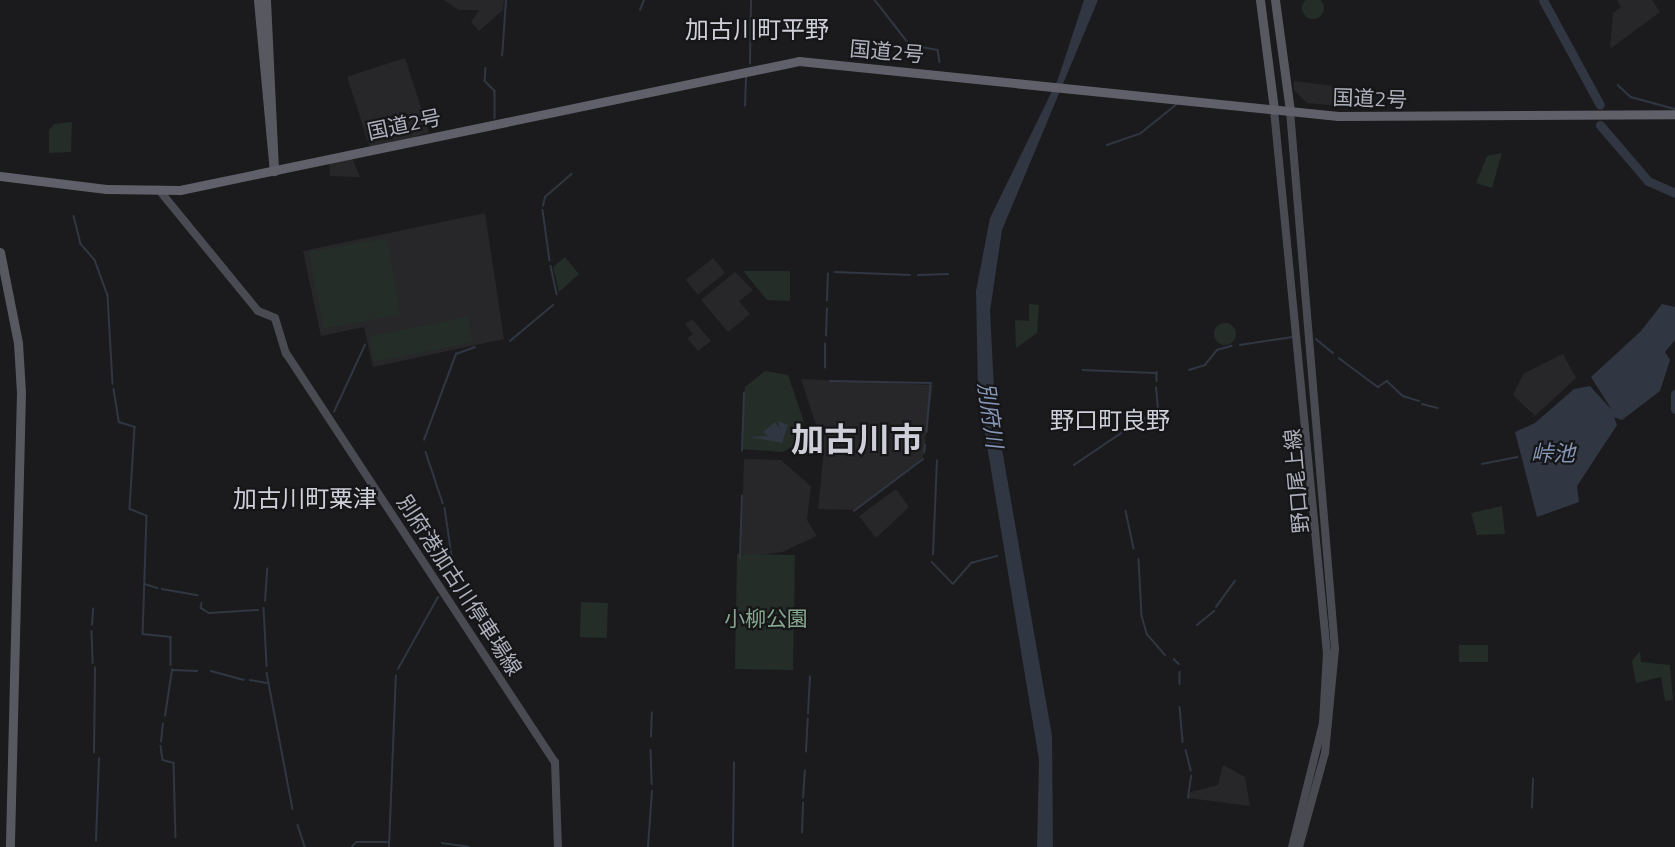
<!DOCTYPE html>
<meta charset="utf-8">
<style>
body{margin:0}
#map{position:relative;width:1675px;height:847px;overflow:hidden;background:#1b1b1d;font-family:"Titillium Web","Noto Sans JP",sans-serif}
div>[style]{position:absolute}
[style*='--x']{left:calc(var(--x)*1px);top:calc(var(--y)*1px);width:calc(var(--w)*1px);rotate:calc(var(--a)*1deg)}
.built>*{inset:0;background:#27272a;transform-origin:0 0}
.green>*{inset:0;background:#242d27;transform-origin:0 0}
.round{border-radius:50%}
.water>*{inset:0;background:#303742}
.stream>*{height:1.5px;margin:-0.75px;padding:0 0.75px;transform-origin:0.75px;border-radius:0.75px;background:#303742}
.river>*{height:9px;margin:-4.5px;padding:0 4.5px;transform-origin:4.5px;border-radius:4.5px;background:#303742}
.secondary>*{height:8px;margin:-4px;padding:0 4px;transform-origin:4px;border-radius:4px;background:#4a4a52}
.primary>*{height:9px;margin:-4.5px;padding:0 4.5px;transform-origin:4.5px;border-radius:4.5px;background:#585861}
.trunk>*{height:9px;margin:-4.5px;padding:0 4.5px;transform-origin:4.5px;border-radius:4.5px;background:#60606a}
span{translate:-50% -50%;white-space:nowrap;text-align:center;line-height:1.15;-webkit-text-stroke:4.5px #161618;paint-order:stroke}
.street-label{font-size:21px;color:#adafbc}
.park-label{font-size:21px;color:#85a78d}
.water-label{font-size:22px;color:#8596b7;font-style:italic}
.quarter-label{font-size:24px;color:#cecfd8}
.town-label{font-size:33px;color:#cecfd8;font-weight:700}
</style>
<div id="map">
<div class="built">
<div style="clip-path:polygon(444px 0,504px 0,503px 10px,479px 31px,471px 22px,479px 10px,459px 10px)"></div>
<div style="clip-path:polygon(1617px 0,1652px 0,1660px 12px,1610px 49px,1613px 13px,1621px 7px)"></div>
<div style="left:405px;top:58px;width:78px;height:61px;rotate:72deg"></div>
<div style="clip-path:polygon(1294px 81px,1350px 88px,1341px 106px,1307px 103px,1294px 90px)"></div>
<div style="clip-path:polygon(352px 158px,360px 177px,330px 176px,329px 163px)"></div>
<div style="clip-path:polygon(485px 213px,504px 339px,373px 367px,364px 327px,321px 336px,303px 251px)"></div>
<div style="left:713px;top:258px;width:19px;height:35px;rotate:51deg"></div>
<div style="clip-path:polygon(735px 272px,753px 290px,739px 301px,750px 314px,728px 332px,701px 300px)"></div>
<div style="clip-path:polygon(692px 319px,711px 341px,698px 351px,687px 338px,693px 334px,685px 324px)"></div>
<div style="clip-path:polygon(1563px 354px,1576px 378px,1535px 416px,1513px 395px,1523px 374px)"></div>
<div style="clip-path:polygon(801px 379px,933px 385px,923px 457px,854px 510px,818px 509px,824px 450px)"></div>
<div style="clip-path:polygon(744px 459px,781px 460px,811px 486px,807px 520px,817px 536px,782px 552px,741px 558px)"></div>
<div style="clip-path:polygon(896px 489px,909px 507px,876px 538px,859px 516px)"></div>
<div style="clip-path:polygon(1223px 765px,1245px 777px,1250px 806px,1188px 798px,1191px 792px,1218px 785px)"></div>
</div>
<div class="green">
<div class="round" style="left:1302px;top:-3px;width:22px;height:22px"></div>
<div style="clip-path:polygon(72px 122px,71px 152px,49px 153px,49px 130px,54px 124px)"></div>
<div style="clip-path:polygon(1502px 153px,1492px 188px,1476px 183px,1487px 156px)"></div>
<div style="left:387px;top:238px;width:78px;height:79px;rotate:80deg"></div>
<div style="clip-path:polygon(565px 257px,579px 274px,559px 292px,553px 267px)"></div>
<div style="clip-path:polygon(743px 271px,790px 271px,790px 301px,767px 300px)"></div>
<div style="clip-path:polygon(1029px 304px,1039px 305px,1037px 333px,1016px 348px,1015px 320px,1029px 321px)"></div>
<div style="left:468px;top:317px;width:26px;height:101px;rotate:79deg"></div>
<div class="round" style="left:1214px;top:323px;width:22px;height:22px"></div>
<div style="clip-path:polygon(765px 371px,788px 375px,804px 422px,796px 438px,800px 443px,782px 452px,742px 449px,745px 387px)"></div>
<div style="clip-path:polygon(1502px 506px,1505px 534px,1477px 535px,1471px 513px)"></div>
<div style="left:795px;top:555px;width:115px;height:58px;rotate:91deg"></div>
<div style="left:608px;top:603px;width:35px;height:27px;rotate:92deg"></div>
<div style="left:1459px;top:645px;width:29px;height:17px"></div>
<div style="clip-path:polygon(1640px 651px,1641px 662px,1670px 665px,1673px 700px,1665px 701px,1661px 677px,1636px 683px,1632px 661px)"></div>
</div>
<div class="water">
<div style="clip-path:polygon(1084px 0,1098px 0,1002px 230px,990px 311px,995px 409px,1052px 736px,1053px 847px,1037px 847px,1039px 760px,978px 391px,976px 291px,990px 218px,1058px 79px)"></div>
<div style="clip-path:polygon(1662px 304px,1675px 307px,1675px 340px,1665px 352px,1670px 360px,1660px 391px,1622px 420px,1614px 417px,1617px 425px,1577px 486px,1579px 502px,1537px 517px,1515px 432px,1535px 423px,1574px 389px,1590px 386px,1612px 410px,1591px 377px,1641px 331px)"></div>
<div style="clip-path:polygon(778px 421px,788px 425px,782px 443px,749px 437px,768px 436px,763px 432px,775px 422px,780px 430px)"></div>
</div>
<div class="stream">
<div style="--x:875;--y:0;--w:57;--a:52.1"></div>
<div style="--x:910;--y:45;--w:28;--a:10"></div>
<div style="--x:938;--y:50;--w:12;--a:81"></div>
<div style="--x:640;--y:10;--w:11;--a:-68"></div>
<div style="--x:503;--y:44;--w:44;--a:-86.1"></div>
<div style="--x:502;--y:56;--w:11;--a:-85"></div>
<div style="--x:750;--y:64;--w:64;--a:-89.1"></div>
<div style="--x:486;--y:68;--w:13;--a:94"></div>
<div style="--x:485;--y:81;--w:14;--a:45"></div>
<div style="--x:495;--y:91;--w:27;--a:90"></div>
<div style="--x:1618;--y:85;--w:18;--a:43"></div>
<div style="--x:1631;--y:97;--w:46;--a:15.3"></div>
<div style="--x:745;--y:106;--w:29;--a:-88"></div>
<div style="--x:1107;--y:145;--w:36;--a:-19"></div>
<div style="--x:1141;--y:133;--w:46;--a:-38.9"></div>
<div style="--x:543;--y:206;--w:9;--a:-77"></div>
<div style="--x:545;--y:197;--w:35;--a:-41"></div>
<div style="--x:543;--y:210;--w:51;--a:82.2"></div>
<div style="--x:74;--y:216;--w:29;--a:76"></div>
<div style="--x:81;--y:244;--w:21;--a:49"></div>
<div style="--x:95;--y:260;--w:37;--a:70"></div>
<div style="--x:108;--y:295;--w:89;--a:86.8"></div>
<div style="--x:551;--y:266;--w:29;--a:78"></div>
<div style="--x:835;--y:272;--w:75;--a:2.3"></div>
<div style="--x:918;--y:275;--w:30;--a:-2"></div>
<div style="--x:827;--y:301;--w:27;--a:-88"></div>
<div style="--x:826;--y:336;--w:27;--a:-88"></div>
<div style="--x:1316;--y:339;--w:22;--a:39"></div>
<div style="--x:510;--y:341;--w:56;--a:-39.9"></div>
<div style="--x:1240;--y:345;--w:53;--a:-8.7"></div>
<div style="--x:1339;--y:358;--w:49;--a:36.6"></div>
<div style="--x:1378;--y:387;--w:11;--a:-34"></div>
<div style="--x:1387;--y:381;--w:22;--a:43"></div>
<div style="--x:1403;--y:396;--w:17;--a:17"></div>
<div style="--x:825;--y:368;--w:24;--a:-90"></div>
<div style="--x:1083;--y:370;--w:72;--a:2.4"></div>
<div style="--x:1189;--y:370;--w:17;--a:-17"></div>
<div style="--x:1205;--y:365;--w:19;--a:-51"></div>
<div style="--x:1217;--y:350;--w:15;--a:-16"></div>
<div style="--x:1157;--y:372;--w:9;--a:90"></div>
<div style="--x:830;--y:381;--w:101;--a:1.1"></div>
<div style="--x:931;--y:383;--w:49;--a:94.7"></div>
<div style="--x:114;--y:389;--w:33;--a:81"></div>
<div style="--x:119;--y:422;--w:17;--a:17"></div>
<div style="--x:135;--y:427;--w:82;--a:93.5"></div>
<div style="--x:130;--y:509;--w:18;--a:22"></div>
<div style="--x:147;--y:516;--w:118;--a:91.9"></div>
<div style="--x:143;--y:634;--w:28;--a:6"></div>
<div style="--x:171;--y:637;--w:28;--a:90"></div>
<div style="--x:1422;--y:404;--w:16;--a:14"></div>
<div style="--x:334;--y:412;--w:74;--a:-65.2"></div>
<div style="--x:1129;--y:428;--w:34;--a:-32"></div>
<div style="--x:1158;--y:410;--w:22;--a:-95"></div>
<div style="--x:424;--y:440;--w:92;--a:-69.6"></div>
<div style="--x:456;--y:354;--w:20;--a:-20"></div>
<div style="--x:742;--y:451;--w:58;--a:-88"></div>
<div style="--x:426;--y:452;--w:54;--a:71.6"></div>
<div style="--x:924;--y:453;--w:8;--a:-83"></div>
<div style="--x:1482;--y:464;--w:36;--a:-11"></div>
<div style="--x:1074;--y:465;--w:59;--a:-34"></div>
<div style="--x:445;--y:508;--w:56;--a:81.7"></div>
<div style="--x:854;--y:511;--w:86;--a:-37"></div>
<div style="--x:1126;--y:511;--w:38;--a:78"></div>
<div style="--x:933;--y:555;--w:94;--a:-87.6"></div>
<div style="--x:740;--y:558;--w:62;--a:-88.2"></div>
<div style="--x:1139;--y:559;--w:57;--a:87"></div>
<div style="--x:1142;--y:616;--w:19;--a:74"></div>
<div style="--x:1147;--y:634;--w:28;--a:49"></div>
<div style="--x:932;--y:562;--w:30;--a:46"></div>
<div style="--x:953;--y:584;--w:28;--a:-49"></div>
<div style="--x:971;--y:563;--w:27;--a:-15"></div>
<div style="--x:145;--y:584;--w:13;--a:18"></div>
<div style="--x:162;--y:589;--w:36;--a:10"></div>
<div style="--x:450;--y:590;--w:21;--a:-85"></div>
<div style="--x:265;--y:601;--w:32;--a:-86"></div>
<div style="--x:202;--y:603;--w:5;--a:101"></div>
<div style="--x:201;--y:608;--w:9;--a:32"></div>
<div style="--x:209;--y:613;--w:49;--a:-3.5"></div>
<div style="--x:1216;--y:607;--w:32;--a:-54"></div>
<div style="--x:264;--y:608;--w:58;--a:87"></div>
<div style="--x:92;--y:625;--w:16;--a:-86"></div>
<div style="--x:1197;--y:625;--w:22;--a:-39"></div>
<div style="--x:92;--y:631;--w:32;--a:88"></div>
<div style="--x:1174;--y:659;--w:7;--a:45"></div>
<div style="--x:398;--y:669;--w:82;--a:-60.9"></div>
<div style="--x:211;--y:671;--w:34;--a:15"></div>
<div style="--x:1180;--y:672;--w:12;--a:90"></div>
<div style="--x:267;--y:673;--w:138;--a:79.2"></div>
<div style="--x:250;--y:680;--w:17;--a:10"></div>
<div style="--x:1180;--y:707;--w:35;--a:85"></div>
<div style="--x:808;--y:714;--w:37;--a:-87"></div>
<div style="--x:165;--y:716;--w:47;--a:-81.3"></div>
<div style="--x:172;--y:670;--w:25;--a:2"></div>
<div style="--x:651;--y:737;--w:24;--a:-88"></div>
<div style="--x:161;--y:742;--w:18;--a:-84"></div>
<div style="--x:161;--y:746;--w:14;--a:82"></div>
<div style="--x:163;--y:760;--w:11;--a:15"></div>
<div style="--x:174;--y:763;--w:74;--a:88.5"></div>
<div style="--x:651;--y:750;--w:34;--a:88"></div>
<div style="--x:1186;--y:750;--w:21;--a:76"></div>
<div style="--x:806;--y:752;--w:33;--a:-87"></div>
<div style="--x:94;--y:753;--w:85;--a:-89.3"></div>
<div style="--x:803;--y:798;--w:27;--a:-86"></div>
<div style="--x:1188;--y:798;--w:22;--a:-82"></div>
<div style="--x:1532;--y:808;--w:29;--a:-88"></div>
<div style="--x:298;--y:825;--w:23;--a:72"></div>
<div style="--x:802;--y:833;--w:30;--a:-88"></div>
<div style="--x:96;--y:841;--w:82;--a:-87.9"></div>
<div style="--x:442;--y:843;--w:27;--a:8"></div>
<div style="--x:352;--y:847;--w:6;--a:-51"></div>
<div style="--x:356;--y:842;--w:32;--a:0"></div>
<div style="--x:389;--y:847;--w:171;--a:-87.7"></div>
<div style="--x:648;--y:847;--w:56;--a:-85.9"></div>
<div style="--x:733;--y:847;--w:84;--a:-89.3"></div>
</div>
<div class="river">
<div style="--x:1543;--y:0;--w:119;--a:61.5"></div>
<div style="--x:1600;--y:125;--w:74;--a:49.4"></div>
<div style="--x:1648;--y:181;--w:30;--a:24"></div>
<div style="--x:1675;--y:394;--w:15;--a:90"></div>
</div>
<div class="secondary">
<div style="--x:1274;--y:110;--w:546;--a:84.43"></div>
<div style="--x:1327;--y:653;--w:70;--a:93.3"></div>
<div style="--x:1323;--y:723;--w:128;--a:104"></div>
<div style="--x:1290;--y:111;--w:540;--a:85.22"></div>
<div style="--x:1335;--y:649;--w:104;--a:95.5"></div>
<div style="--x:1325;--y:753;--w:98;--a:105.5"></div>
<div style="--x:159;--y:190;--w:156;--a:50.7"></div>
<div style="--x:258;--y:311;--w:18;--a:22"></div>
<div style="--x:275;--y:318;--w:37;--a:73"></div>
<div style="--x:286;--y:353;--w:490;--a:56.7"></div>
<div style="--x:555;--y:762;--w:85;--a:88"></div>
</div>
<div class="primary">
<div style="--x:258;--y:0;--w:172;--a:84.7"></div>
<div style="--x:266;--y:0;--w:171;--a:87.3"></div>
<div style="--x:1260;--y:0;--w:111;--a:82.7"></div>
<div style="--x:1275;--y:0;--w:112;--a:82.3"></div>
<div style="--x:0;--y:252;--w:93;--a:78.8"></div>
<div style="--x:18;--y:343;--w:49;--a:86.5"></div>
<div style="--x:21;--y:392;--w:455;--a:91.4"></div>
</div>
<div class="trunk">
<div style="--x:0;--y:176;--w:107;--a:7"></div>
<div style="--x:106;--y:189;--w:74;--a:0.8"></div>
<div style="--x:180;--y:190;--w:632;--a:-11.77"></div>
<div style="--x:799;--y:61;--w:542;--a:5.83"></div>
<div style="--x:1338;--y:116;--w:337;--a:-0.3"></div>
</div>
<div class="street-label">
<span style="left:887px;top:51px;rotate:5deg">国道2号</span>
<span style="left:1370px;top:98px;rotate:2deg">国道2号</span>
<span style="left:404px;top:124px;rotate:-12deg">国道2号</span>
<span style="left:1296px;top:481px;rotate:-95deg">野口尾上線</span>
<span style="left:460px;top:585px;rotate:57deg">別府港加古川停車場線</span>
</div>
<div class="park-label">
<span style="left:766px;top:618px">小柳公園</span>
</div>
<div class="water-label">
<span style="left:990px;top:415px;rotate:82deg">別府川</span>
<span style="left:1553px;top:454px">峠池</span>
</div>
<div class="quarter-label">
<span style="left:757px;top:30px">加古川町平野</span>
<span style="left:1110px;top:421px">野口町良野</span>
<span style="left:305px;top:499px">加古川町粟津</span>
</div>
<div class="town-label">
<span style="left:857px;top:440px">加古川市</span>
</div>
</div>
